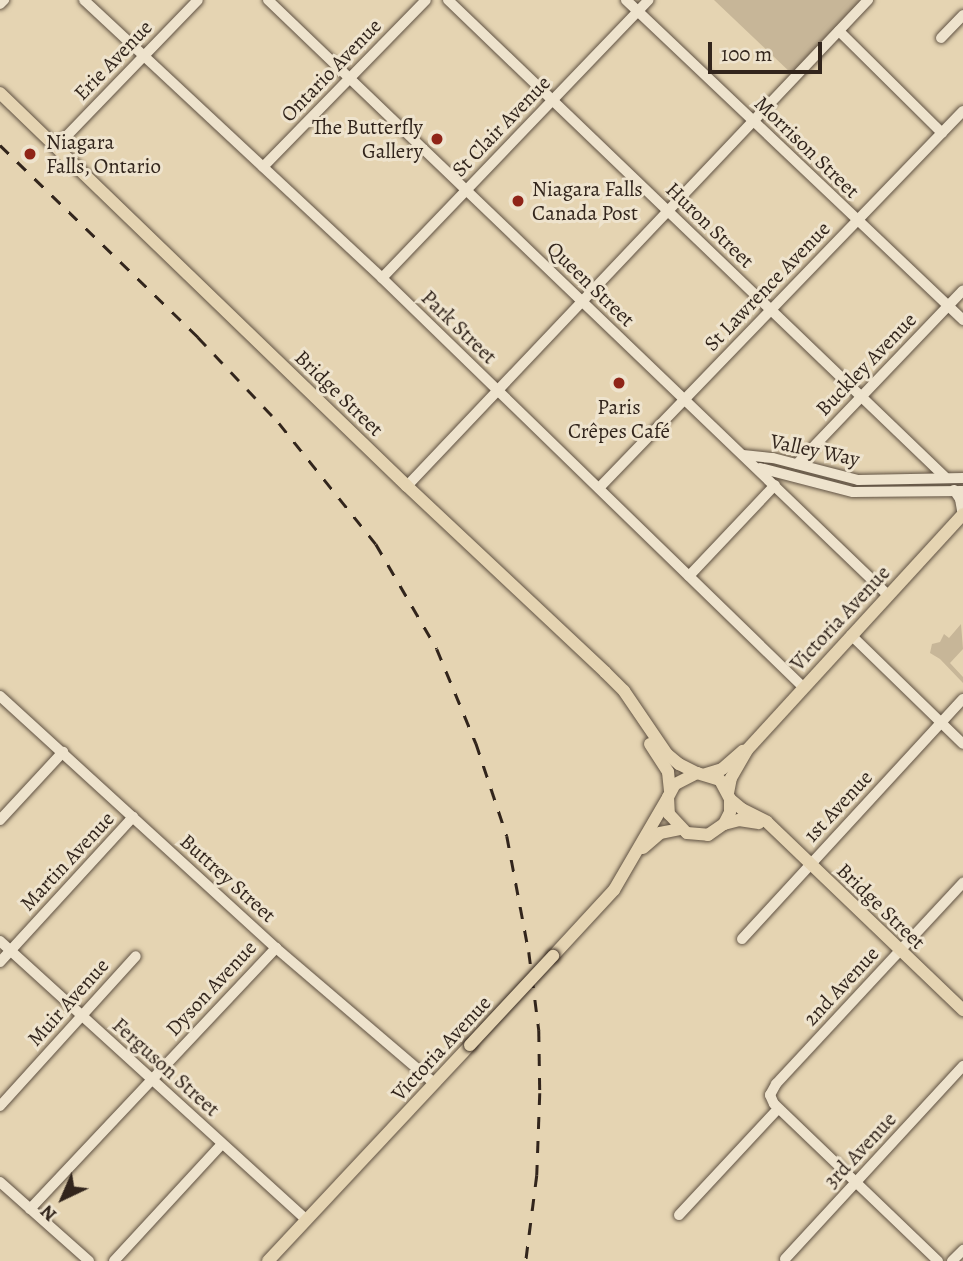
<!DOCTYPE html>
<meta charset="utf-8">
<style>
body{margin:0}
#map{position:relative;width:963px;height:1261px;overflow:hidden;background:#e5d4b2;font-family:Alegreya,serif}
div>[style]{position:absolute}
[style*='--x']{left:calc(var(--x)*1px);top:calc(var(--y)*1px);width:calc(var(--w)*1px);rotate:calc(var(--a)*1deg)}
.green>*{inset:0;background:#c7b698}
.roads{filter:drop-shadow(0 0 2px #5f5142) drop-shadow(0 0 2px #5f5142)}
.minor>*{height:10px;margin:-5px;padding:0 5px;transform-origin:5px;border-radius:5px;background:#eee3cd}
.major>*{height:12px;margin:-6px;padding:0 6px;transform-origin:6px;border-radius:6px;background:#e5d4b2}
.rail>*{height:2.5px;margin-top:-1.25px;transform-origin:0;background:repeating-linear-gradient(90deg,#32251c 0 12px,transparent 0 24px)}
.bridges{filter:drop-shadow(0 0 2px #32251c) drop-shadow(0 0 2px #32251c)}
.major-bridge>*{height:12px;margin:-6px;padding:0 6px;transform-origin:6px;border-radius:6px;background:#e5d4b2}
.dots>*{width:19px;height:19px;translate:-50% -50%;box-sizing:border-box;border:4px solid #eee3cd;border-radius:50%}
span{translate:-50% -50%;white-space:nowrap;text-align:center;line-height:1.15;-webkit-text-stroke:6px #eee3cd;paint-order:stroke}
.street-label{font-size:21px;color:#32251c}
.poi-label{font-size:21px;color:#32251c}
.right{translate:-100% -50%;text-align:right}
.left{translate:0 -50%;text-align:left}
.north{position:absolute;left:28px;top:1163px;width:70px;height:70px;-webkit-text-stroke:5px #eee3cd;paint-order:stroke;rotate:224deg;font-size:19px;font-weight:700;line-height:28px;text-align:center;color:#32251c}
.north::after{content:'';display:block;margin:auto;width:24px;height:32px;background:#32251c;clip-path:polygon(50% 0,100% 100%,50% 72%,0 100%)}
.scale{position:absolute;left:708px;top:42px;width:114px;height:32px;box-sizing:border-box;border:4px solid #32251c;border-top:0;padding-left:9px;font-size:21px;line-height:24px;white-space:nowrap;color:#32251c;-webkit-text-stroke:5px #eee3cd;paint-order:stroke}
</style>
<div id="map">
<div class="green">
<div style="clip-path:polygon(714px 0,861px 0,792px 74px)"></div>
<div style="clip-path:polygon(961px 624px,963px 649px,950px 663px,963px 677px,963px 683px,940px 659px,930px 653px,932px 644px,940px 642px,944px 634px,949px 638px)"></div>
</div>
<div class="roads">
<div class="minor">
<div style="--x:84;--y:0;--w:408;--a:43"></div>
<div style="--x:382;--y:278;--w:587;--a:44.17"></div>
<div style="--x:268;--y:0;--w:859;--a:43.82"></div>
<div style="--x:448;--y:0;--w:689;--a:43.82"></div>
<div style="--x:626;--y:0;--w:465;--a:43.5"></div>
<div style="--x:0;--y:4;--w:6;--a:-45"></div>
<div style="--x:839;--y:31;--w:145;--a:44.7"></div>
<div style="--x:941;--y:38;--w:32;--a:-46"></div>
<div style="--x:56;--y:147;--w:204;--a:-46"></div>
<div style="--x:263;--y:167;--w:233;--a:-45.7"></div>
<div style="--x:382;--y:278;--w:385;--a:-46.2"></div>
<div style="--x:743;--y:455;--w:30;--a:6"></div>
<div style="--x:773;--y:458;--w:88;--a:14.5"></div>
<div style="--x:858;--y:480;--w:105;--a:-1.1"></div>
<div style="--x:797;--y:464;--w:240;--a:-46.3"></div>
<div style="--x:760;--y:468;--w:96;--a:14.5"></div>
<div style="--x:853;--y:492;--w:110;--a:-0.5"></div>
<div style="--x:407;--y:486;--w:670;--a:-46.51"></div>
<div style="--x:599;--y:488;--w:524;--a:-46.01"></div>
<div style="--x:954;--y:490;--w:11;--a:56"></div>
<div style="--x:960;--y:499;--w:17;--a:80"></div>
<div style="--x:689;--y:576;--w:125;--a:-46.6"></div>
<div style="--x:851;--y:635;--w:156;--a:44.2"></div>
<div style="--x:0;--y:696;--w:374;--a:42.4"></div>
<div style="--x:276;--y:948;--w:208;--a:40.5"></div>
<div style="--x:0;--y:820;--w:93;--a:-47.2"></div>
<div style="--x:742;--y:939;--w:326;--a:-47.4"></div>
<div style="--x:0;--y:941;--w:415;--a:42.3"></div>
<div style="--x:0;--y:962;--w:197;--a:-47.5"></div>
<div style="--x:0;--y:1106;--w:202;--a:-47.8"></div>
<div style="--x:0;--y:1182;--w:119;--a:41.6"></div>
<div style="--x:30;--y:1209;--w:359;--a:-46.7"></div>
<div style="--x:679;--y:1215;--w:145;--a:-47"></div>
<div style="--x:785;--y:1259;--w:263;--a:-47.3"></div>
<div style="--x:114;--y:1261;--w:159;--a:-47.3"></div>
<div style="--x:938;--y:1261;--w:227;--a:-136.2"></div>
<div style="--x:774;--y:1104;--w:10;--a:-114"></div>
<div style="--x:770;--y:1095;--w:13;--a:-61"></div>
<div style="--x:776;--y:1084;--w:275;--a:-47.1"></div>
<div style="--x:952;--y:1261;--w:16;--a:-45"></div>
</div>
<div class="major">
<div style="--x:0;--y:93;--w:566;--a:44"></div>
<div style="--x:407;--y:486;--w:272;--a:43.2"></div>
<div style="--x:605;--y:672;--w:27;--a:45"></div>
<div style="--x:624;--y:691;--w:76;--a:55.7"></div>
<div style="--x:667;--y:754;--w:16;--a:40"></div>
<div style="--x:679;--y:764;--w:20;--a:27"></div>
<div style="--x:650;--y:744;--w:33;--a:57"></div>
<div style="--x:668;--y:772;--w:19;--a:84"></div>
<div style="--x:706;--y:774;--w:17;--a:-17"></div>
<div style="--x:722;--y:769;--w:28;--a:-41"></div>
<div style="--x:728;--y:793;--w:15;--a:-79"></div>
<div style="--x:731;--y:778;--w:32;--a:-60"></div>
<div style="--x:747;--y:750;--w:320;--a:-47.5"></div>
<div style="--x:730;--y:799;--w:16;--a:40"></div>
<div style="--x:742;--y:809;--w:28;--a:27"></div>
<div style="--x:767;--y:822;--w:272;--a:43.8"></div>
<div style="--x:724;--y:824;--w:13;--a:-63"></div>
<div style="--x:730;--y:812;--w:13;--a:-90"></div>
<div style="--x:730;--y:799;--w:21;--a:-118"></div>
<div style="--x:720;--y:780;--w:24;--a:-163"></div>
<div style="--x:697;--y:773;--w:25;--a:153"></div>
<div style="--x:675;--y:784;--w:15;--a:118"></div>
<div style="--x:668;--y:797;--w:17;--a:87"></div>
<div style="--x:669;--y:814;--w:26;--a:47"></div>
<div style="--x:687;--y:833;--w:21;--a:5"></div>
<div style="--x:708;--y:835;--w:19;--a:-35"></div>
<div style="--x:724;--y:824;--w:16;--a:-15"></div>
<div style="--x:739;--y:820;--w:20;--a:9"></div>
<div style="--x:643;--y:848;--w:23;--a:-41"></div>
<div style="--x:660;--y:833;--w:20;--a:-11"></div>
<div style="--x:553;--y:956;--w:90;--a:-47.3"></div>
<div style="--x:614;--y:890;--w:105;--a:-59.8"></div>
<div style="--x:268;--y:1261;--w:296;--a:-46.9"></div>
</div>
</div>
<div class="rail">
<div style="--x:0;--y:145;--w:276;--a:44.1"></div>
<div style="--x:198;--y:337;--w:118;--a:46.7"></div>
<div style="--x:279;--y:423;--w:155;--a:51.3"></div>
<div style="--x:376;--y:544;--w:121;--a:59.8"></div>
<div style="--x:437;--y:649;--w:102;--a:67.5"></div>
<div style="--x:476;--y:743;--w:98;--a:71.6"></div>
<div style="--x:507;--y:836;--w:118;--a:79.3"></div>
<div style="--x:529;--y:952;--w:79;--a:82.7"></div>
<div style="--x:539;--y:1030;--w:63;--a:89.1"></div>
<div style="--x:540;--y:1093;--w:82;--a:92.1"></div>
<div style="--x:537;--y:1175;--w:87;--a:97.3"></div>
</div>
<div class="bridges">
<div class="major-bridge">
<div style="--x:470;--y:1045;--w:122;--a:-47"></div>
</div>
</div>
<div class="dots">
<div style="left:437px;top:139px;background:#8f2418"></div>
<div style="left:30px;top:154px;background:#8f2418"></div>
<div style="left:518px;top:201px;background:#8f2418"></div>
<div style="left:619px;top:383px;background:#8f2418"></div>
</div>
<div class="street-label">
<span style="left:113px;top:60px;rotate:-46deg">Erie Avenue</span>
<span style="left:331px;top:70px;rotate:-46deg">Ontario Avenue</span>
<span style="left:501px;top:126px;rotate:-46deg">St Clair Avenue</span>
<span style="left:807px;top:147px;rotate:44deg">Morrison Street</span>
<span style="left:710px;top:225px;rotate:44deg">Huron Street</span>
<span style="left:591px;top:284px;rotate:44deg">Queen Street</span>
<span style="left:767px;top:286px;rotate:-46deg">St Lawrence Avenue</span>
<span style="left:459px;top:327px;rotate:44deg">Park Street</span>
<span style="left:866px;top:364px;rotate:-46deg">Buckley Avenue</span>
<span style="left:339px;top:393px;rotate:44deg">Bridge Street</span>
<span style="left:815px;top:450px;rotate:12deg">Valley Way</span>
<span style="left:840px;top:618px;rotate:-47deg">Victoria Avenue</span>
<span style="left:838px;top:806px;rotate:-47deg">1st Avenue</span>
<span style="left:67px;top:861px;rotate:-47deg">Martin Avenue</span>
<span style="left:228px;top:878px;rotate:42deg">Buttrey Street</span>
<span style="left:881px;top:906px;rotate:44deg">Bridge Street</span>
<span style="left:841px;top:986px;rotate:-47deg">2nd Avenue</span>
<span style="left:211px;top:988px;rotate:-47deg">Dyson Avenue</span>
<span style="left:68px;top:1002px;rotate:-48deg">Muir Avenue</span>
<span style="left:441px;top:1048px;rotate:-47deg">Victoria Avenue</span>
<span style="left:166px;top:1067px;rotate:42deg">Ferguson Street</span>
<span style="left:860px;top:1150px;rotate:-47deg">3rd Avenue</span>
</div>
<div class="poi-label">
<span class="right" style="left:423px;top:139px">The Butterfly<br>Gallery</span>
<span class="left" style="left:46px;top:154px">Niagara<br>Falls, Ontario</span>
<span class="left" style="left:532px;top:201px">Niagara Falls<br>Canada Post</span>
<span style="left:619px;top:419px">Paris<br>Crêpes Café</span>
</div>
<div class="north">N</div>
<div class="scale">100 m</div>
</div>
